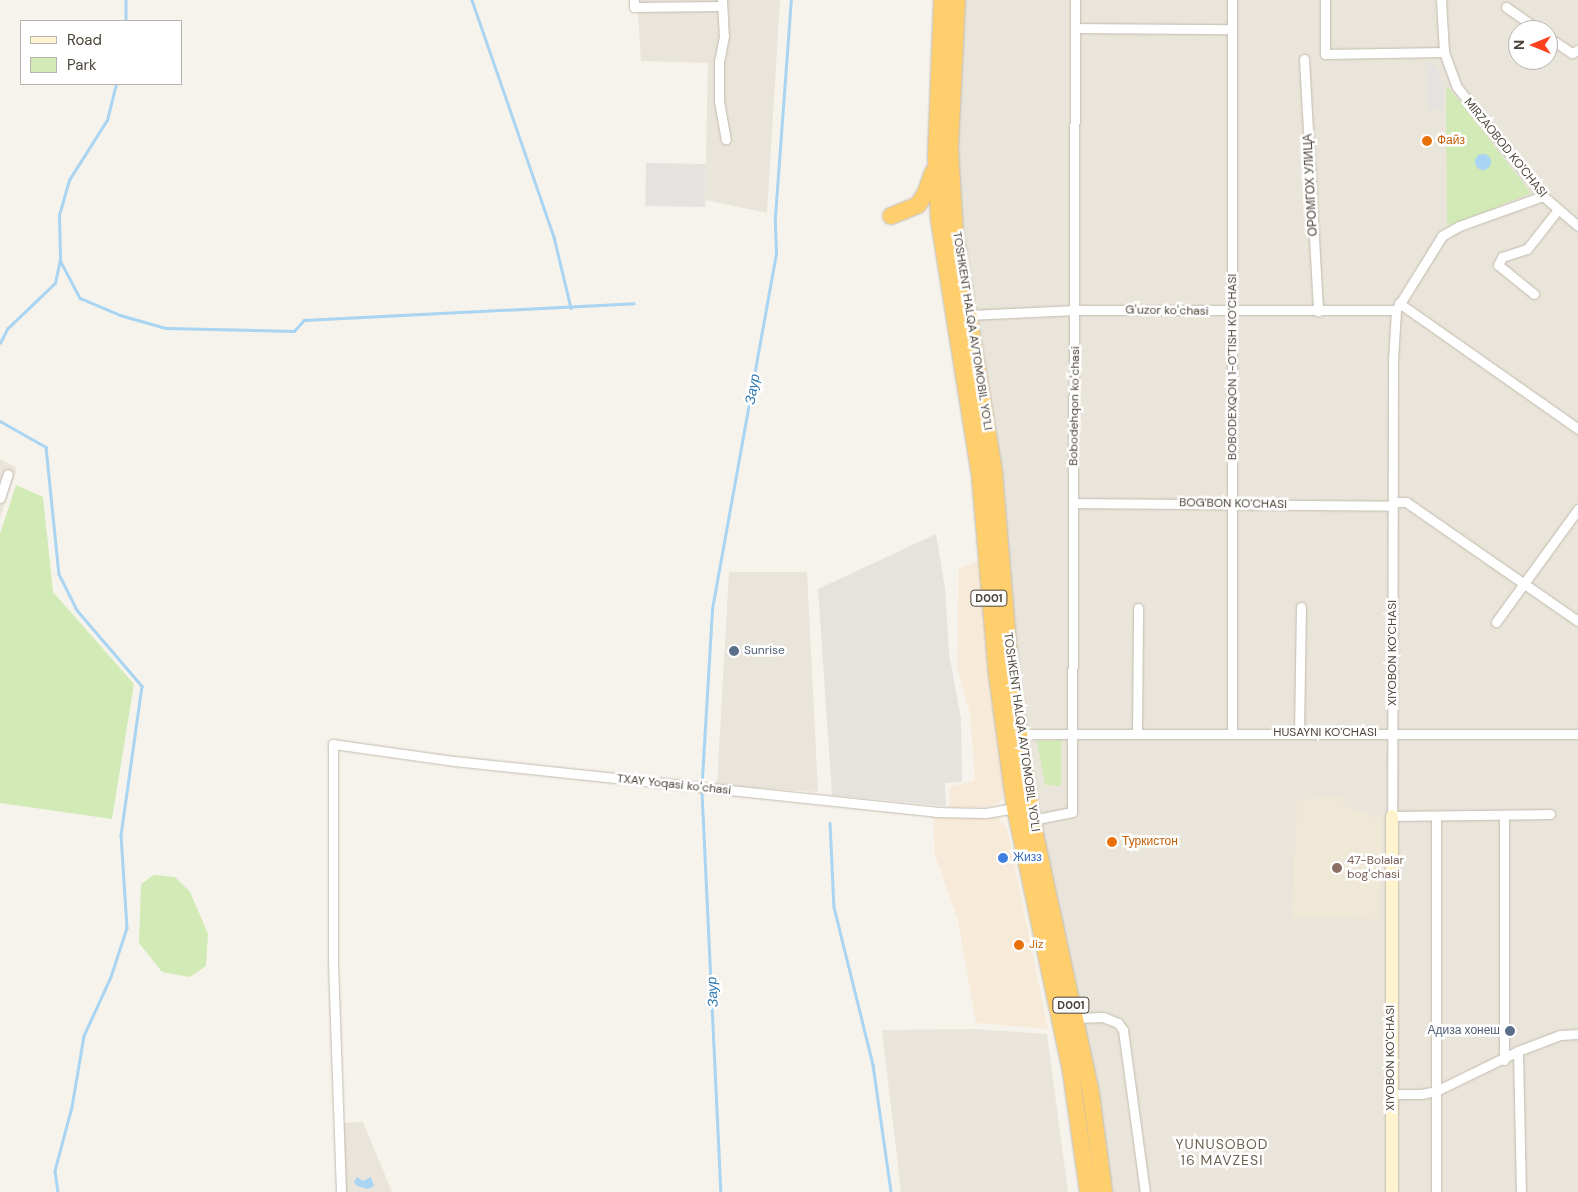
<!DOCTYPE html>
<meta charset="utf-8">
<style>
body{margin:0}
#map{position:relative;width:1578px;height:1192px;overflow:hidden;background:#f6f3ec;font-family:"DM Sans",sans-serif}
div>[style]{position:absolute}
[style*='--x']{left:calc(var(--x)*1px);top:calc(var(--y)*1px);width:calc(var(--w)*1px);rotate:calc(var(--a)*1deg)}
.residential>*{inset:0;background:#eae5da}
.commercial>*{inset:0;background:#f7ead8}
.industrial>*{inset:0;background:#e6e2dd}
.education>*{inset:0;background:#efe8d6}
.green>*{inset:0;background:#d2eab5}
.parking>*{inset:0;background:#e5e3e0;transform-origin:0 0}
.water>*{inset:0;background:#a9d4f2}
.round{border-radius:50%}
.stream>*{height:2.5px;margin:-1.25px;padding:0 1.25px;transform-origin:1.25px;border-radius:1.25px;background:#a9d4f2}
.roads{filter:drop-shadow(0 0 1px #c2bbae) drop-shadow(0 0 1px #c2bbae)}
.street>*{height:9px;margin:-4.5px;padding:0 4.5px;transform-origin:4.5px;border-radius:4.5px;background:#fff}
.secondary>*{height:12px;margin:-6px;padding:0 6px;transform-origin:6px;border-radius:6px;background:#fff3cd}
.highway>*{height:16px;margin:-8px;padding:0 8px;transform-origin:8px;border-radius:8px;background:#ffcf6e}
.dots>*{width:14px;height:14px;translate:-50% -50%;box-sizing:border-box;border:2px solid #fff;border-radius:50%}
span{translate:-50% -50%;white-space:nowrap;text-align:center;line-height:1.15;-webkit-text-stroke:5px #fff;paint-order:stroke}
.shield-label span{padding:1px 4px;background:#fff;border:1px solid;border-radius:4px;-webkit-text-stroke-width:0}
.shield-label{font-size:11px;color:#4b4439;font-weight:700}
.food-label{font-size:12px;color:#c56008}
.left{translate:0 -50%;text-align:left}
.street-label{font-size:12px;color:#4b4439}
.service-label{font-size:12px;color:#4e5e75}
.right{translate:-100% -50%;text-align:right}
.shop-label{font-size:12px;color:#366cbe}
.education-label{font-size:12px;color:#785e54}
.water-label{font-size:14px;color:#2e7ab2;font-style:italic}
.neighbourhood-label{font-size:14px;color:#6e6250;letter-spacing:1px}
.legend{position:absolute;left:20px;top:20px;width:162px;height:65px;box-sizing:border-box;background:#fff;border:1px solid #b7b4b0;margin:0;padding:6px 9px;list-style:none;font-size:15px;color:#4b4439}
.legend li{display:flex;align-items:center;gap:10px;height:25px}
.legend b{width:25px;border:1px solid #b7b4b0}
.north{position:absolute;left:1508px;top:20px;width:50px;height:50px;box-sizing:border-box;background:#fff;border:1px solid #b7b4b0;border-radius:50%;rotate:270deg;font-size:14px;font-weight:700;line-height:20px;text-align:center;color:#4b4439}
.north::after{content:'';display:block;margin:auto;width:18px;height:22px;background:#fc3f1d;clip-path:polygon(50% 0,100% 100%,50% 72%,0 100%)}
</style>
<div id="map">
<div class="residential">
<div style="clip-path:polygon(637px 0,780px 0,767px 213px,705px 200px,708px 63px,641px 61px)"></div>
<div style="clip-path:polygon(evenodd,957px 0,1578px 0,1578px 1192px,1104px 1192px,1046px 895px,969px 315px,951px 107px,957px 0,1518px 30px,1548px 30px,1548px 60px,1518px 60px,1518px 30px)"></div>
<div style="clip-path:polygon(0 459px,17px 468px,0 518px)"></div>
<div style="clip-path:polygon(729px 572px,807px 572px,818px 792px,717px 785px)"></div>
<div style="clip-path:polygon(974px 1029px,1047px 1034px,1068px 1192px,901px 1192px,882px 1030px)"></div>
<div style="clip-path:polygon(363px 1122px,392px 1192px,343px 1192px,342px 1123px)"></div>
</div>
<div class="commercial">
<div style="clip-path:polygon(982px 559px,995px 725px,1006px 793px,1000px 802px,989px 807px,949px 807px,950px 787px,975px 780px,970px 713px,957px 668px,959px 569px)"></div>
<div style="clip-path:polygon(933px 815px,998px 818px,1007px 828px,1048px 1029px,976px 1023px,958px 920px,935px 855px)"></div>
</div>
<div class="industrial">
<div style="clip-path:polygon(936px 534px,945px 588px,949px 653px,961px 719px,962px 782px,945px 783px,946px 806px,832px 795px,818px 589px)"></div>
</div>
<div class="education">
<div style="clip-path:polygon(1343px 798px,1343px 805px,1382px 819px,1379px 919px,1292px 917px,1297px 799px)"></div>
</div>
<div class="green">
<div style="clip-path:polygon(1449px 88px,1531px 193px,1451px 225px,1447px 222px,1446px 89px)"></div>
<div style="clip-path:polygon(16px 485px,43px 497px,53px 592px,134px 684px,112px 819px,0 803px,0 534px)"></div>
<div style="clip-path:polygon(1061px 740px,1061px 786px,1045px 785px,1037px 741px)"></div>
<div style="clip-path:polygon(154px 875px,175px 877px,190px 892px,208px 934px,206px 966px,190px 977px,162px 972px,139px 943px,141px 884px)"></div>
</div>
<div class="parking">
<div style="clip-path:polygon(1425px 60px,1437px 68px,1444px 90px,1444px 109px,1429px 110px)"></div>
<div style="left:646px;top:163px;width:60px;height:43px;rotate:1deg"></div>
</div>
<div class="water">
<div class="round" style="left:1475px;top:154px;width:16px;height:16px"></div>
<div style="clip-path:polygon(357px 1177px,363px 1181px,371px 1177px,374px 1186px,368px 1189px,357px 1186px,354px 1182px)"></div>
</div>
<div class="stream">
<div style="--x:126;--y:0;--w:21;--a:90"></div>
<div style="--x:472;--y:0;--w:251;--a:70.9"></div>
<div style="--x:554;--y:237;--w:73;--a:76.5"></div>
<div style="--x:60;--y:260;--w:43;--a:62.2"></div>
<div style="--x:80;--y:298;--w:43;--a:23"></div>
<div style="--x:120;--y:315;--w:48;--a:15.8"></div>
<div style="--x:166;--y:328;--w:128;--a:1.3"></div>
<div style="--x:294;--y:331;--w:15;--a:-48"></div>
<div style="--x:304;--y:320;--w:330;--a:-2.9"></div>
<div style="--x:0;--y:343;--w:16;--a:-63"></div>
<div style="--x:7;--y:329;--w:66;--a:-43.8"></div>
<div style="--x:55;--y:283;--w:24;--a:-78"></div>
<div style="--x:60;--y:260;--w:45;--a:-91.3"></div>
<div style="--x:59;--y:215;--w:36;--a:-74"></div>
<div style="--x:69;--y:180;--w:71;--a:-57.7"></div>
<div style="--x:107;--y:120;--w:37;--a:-76"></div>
<div style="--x:0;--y:421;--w:53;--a:29.5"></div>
<div style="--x:46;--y:447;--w:128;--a:84.2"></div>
<div style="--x:59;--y:574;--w:40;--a:63.4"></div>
<div style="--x:77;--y:610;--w:100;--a:49.5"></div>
<div style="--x:142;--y:686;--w:150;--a:98"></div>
<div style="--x:121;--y:835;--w:93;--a:86.3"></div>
<div style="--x:127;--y:928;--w:52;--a:108.1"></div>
<div style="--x:111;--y:977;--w:65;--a:114.6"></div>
<div style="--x:84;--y:1036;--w:72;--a:99.6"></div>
<div style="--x:72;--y:1107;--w:66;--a:104.9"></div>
<div style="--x:55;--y:1171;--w:21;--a:82"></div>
<div style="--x:702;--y:778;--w:169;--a:-86.6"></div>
<div style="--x:712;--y:609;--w:361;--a:-79.8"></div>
<div style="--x:776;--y:254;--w:38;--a:-92"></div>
<div style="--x:775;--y:216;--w:217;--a:-85.8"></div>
<div style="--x:702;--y:792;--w:400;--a:87.3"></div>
<div style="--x:830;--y:823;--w:84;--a:87.3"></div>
<div style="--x:834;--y:907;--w:163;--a:76.1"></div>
<div style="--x:873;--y:1065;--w:128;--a:81.9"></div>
</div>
<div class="roads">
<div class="street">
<div style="--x:634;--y:0;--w:7;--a:90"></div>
<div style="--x:634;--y:7;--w:88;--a:-0.7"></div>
<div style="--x:722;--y:0;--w:36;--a:87"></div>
<div style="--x:724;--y:36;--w:25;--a:101"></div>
<div style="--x:719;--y:61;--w:40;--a:90"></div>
<div style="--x:719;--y:101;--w:39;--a:80"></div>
<div style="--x:1232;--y:0;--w:734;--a:90"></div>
<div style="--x:1325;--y:0;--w:54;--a:90"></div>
<div style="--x:1325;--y:54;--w:119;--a:-1"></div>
<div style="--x:1441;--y:0;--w:52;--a:86.7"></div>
<div style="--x:1444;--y:52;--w:37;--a:70"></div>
<div style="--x:1457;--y:87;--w:139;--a:51.7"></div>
<div style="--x:1543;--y:196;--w:46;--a:40.6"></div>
<div style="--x:1506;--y:7;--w:40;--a:34.9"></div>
<div style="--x:1075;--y:28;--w:157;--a:0.4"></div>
<div style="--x:1548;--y:37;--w:29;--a:34"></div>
<div style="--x:1572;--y:53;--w:7;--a:-27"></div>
<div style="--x:1304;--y:59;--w:253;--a:86.8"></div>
<div style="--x:1543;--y:196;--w:89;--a:160.3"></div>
<div style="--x:1459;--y:226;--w:20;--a:150"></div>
<div style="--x:1442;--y:236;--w:87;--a:121.9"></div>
<div style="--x:1396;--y:310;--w:51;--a:93.4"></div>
<div style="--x:1393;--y:361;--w:455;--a:90.1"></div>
<div style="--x:1392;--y:816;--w:158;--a:-0.7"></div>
<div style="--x:1534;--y:294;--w:46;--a:-141.1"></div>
<div style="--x:1498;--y:265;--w:9;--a:-63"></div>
<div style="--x:1502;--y:257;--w:26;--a:-18"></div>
<div style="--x:1527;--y:249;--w:48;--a:-51.7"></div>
<div style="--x:1399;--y:303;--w:219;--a:35.1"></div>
<div style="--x:969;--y:315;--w:107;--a:-2.7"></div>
<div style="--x:1076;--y:310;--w:320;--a:0"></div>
<div style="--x:0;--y:498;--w:25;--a:-72"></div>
<div style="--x:1393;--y:502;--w:13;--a:0"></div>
<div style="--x:1406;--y:502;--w:209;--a:34.7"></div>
<div style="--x:1073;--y:503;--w:320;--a:0.5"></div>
<div style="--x:1496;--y:622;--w:140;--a:-54"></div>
<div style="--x:1299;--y:733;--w:126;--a:-89.1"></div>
<div style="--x:1019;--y:734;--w:559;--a:0"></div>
<div style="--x:1137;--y:734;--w:126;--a:-89.5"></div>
<div style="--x:1504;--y:815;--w:245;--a:90"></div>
<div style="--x:1032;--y:820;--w:41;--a:-11.3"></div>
<div style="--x:1072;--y:812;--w:812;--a:-89.79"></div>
<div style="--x:1074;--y:1018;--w:29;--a:-2"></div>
<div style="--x:1103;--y:1017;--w:16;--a:22"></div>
<div style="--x:1118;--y:1023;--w:9;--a:54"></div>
<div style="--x:1123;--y:1030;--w:163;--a:82.3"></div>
<div style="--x:1518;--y:1051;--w:141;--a:88.8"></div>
<div style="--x:1391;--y:1094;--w:30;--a:0"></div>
<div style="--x:1421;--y:1094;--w:15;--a:-11"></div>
<div style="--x:1436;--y:1091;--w:91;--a:-26"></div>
<div style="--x:1518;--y:1051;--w:45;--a:-20.9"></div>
<div style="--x:1560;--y:1035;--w:18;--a:-3"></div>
<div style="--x:341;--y:1192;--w:232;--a:-92"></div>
<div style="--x:333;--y:960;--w:216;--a:-90"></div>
<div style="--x:333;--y:744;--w:122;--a:8"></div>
<div style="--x:454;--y:761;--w:485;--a:6"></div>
<div style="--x:936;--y:812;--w:50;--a:1.1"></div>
<div style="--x:986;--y:813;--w:29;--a:-10"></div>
<div style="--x:1436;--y:1192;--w:376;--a:-90"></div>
</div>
<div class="secondary">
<div style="--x:1392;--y:1192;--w:376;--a:-90"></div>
</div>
<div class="highway">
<div style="--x:942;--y:0;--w:157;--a:92.2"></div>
<div style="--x:936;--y:157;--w:63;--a:87.3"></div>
<div style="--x:939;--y:220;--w:260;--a:80.9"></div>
<div style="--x:980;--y:477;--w:199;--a:85.1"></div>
<div style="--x:997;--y:675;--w:134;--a:82.3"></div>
<div style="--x:1015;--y:808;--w:270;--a:78"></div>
<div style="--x:1071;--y:1072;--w:121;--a:81.9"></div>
<div style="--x:957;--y:0;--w:149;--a:92.7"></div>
<div style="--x:950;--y:149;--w:84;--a:86.6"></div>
<div style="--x:955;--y:233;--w:242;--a:80.7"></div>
<div style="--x:994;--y:472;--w:209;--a:85.3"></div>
<div style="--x:1011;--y:680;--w:142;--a:81.5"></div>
<div style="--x:1032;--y:820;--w:280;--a:77.8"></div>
<div style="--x:1091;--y:1094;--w:99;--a:82.4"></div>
<div style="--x:891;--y:216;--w:29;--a:-22"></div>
<div style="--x:918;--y:205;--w:13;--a:-58"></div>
<div style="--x:925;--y:194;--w:23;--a:-70"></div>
</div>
</div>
<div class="dots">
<div style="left:1427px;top:141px;background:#e8710a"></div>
<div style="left:734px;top:651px;background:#5c6f8a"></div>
<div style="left:1112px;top:842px;background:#e8710a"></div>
<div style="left:1003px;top:858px;background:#3f7fe0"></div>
<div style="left:1337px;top:868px;background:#8d6e63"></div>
<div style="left:1019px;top:945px;background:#e8710a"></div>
<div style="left:1510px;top:1031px;background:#5c6f8a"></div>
</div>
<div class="shield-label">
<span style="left:989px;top:598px">D001</span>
<span style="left:1071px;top:1005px">D001</span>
</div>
<div class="food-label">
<span class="left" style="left:1437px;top:141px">Файз</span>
<span class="left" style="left:1122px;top:842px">Туркистон</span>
<span class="left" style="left:1029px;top:945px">Jiz</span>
</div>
<div class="street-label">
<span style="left:1505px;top:148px;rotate:51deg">MIRZAOBOD KO'CHASI</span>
<span style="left:1311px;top:185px;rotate:-93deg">ОРОМГОХ УЛИЦА</span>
<span style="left:1167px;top:311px;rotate:1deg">Gʻuzor koʻchasi</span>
<span style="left:972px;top:331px;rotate:81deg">TOSHKENT HALQA AVTOMOBIL YO'LI</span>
<span style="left:1233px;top:367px;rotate:-90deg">BOBODEXQON 1-O'TISH KO'CHASI</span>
<span style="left:1075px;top:406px;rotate:-89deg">Bobodehqon koʻchasi</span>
<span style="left:1233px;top:504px;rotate:1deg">BOG'BON KO'CHASI</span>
<span style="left:1393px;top:653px;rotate:-90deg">XIYOBON KO'CHASI</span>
<span style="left:1021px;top:732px;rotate:82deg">TOSHKENT HALQA AVTOMOBIL YO'LI</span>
<span style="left:1325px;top:733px">HUSAYNI KO'CHASI</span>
<span style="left:674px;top:785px;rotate:6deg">TXAY Yoqasi koʻchasi</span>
<span style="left:1391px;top:1058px;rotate:-90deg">XIYOBON KO'CHASI</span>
</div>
<div class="service-label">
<span class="left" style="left:744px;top:651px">Sunrise</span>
<span class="right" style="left:1500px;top:1031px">Адиза хонеш</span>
</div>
<div class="shop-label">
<span class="left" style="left:1013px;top:858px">Жизз</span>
</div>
<div class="education-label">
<span class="left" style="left:1347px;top:868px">47-Bolalar<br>bogʻchasi</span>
</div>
<div class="water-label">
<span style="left:752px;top:389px;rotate:-80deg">Заур</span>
<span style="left:712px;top:992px;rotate:-93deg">Заур</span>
</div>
<div class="neighbourhood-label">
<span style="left:1222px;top:1152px">YUNUSOBOD<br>16 MAVZESI</span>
</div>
<ul class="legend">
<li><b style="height:6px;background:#fff3cd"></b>Road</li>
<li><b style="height:14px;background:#d2eab5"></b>Park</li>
</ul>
<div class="north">N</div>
</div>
